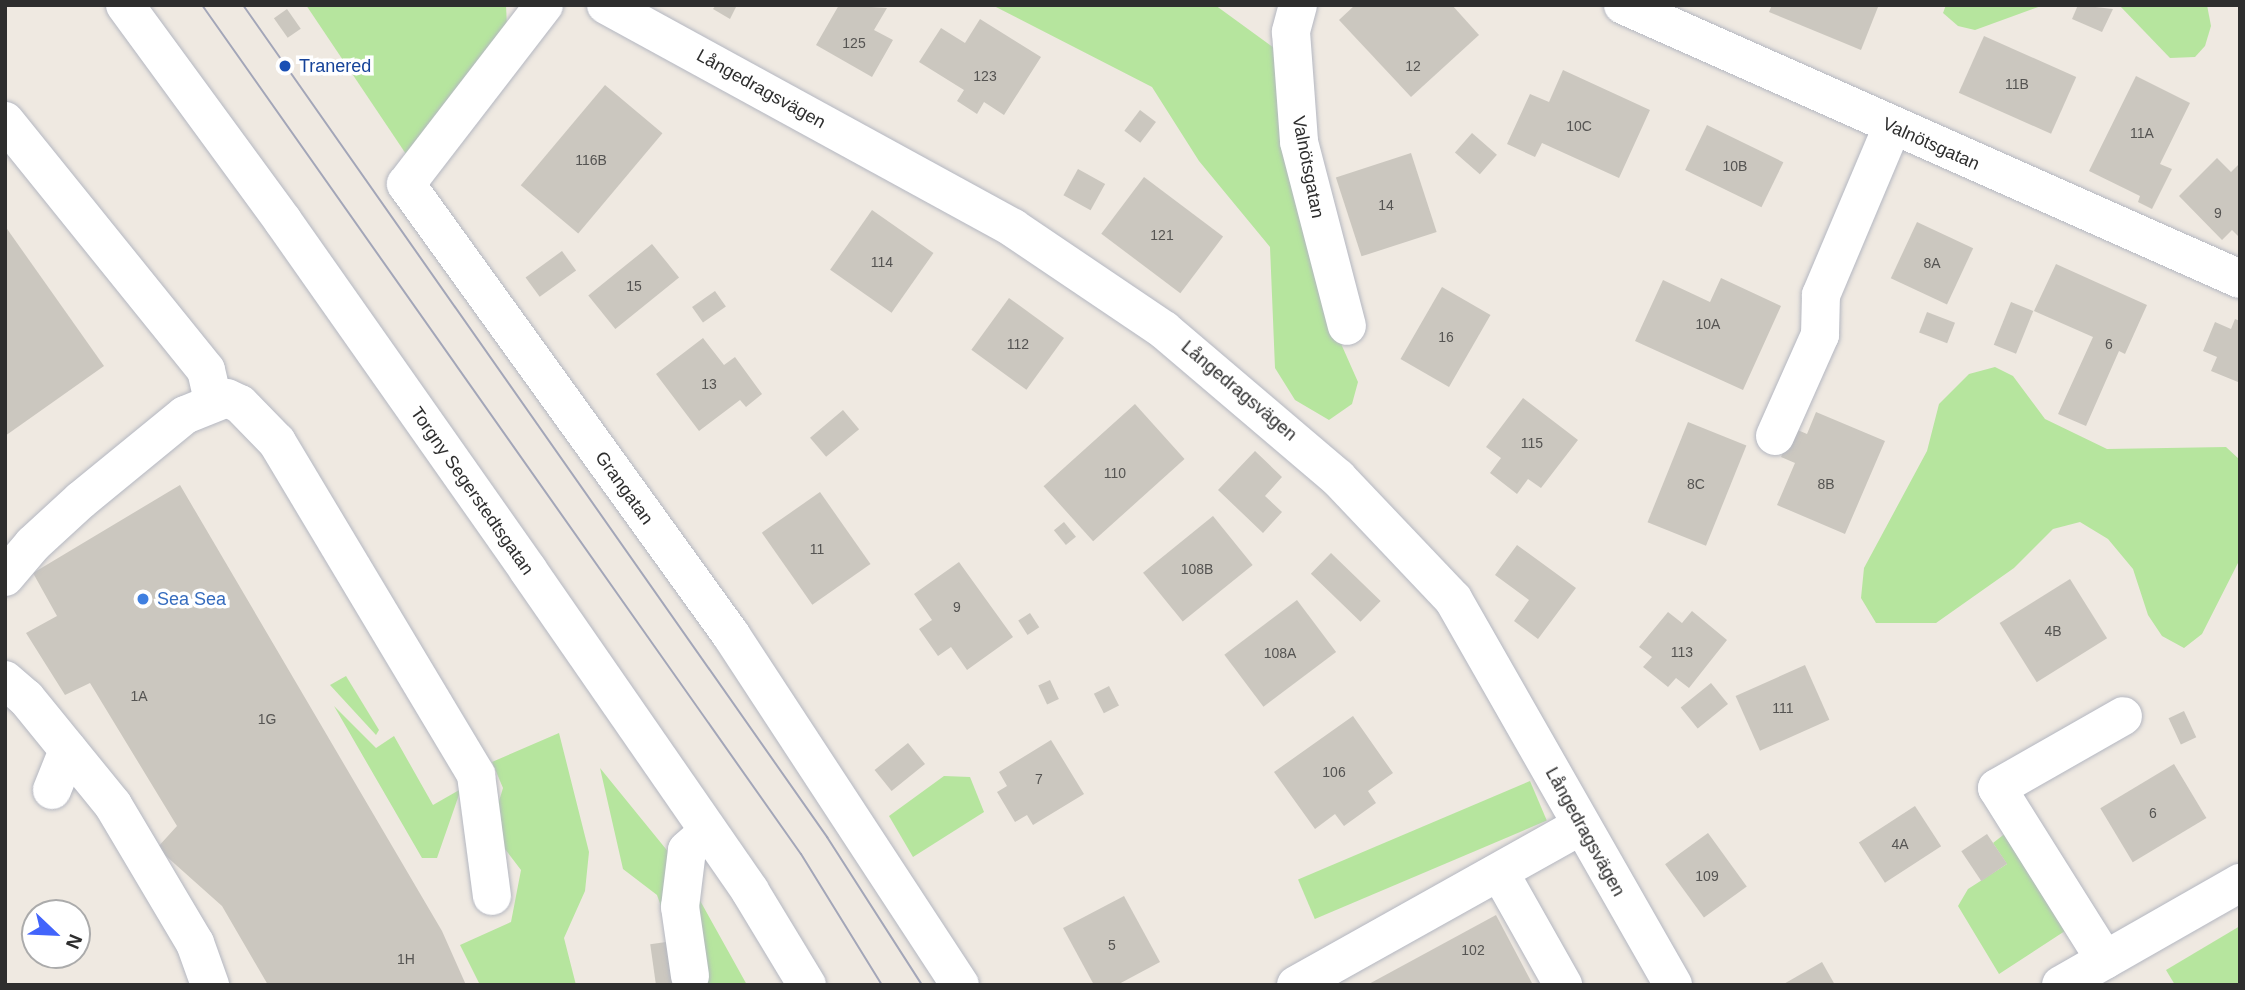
<!DOCTYPE html>
<meta charset="utf-8">
<style>
body{margin:0}
#map{position:relative;width:2245px;height:990px;overflow:hidden;background:#efe9e1;font-family:Helvetica,sans-serif}
div>[style]{position:absolute}
[style*='--x']{left:calc(var(--x)*1px);top:calc(var(--y)*1px);width:calc(var(--w)*1px);rotate:calc(var(--a)*1deg)}
.green>*{inset:0;background:#b6e59e;transform-origin:0 0}
.building>*{inset:0;background:#cbc7bf;transform-origin:0 0}
.roads{filter:drop-shadow(0 0 2px #b4b7c1) drop-shadow(0 0 2px #b4b7c1)}
.minor>*{height:38px;margin:-19px;padding:0 19px;transform-origin:19px;border-radius:19px;background:#fff}
.tram>*{height:2px;margin:-1px;padding:0 1px;transform-origin:1px;border-radius:1px;background:#a3a6b8}
.dots>*{width:19px;height:19px;translate:-50% -50%;box-sizing:border-box;border:4px solid #fff;border-radius:50%}
span{translate:-50% -50%;white-space:nowrap;text-align:center;line-height:1.15;-webkit-text-stroke:7px #fff;paint-order:stroke}
.number-label{font-size:14px;color:#555452}
.number-label span{-webkit-text-stroke-width:0}
.transit-label{font-size:18px;color:#164399}
.left{translate:0 -50%;text-align:left}
.street-label{font-size:18px;color:#2e2e2e}
.shop-label{font-size:18px;color:#366cbe}
.frame{position:absolute;inset:0;border:7px solid #2e2e2e;pointer-events:none}
.north{position:absolute;left:21px;top:899px;width:70px;height:70px;box-sizing:border-box;background:#fff;border:2px solid #ababab;border-radius:50%;rotate:113deg;font-size:19px;font-weight:700;line-height:28px;text-align:center;color:#2e2e2e}
.north::after{content:'';display:block;margin:auto;width:24px;height:32px;background:#4264fb;clip-path:polygon(50% 0,100% 100%,50% 72%,0 100%)}
</style>
<div id="map">
<div class="green">
<div style="clip-path:polygon(306px 5px,506px 5px,507px 27px,412px 163px)"></div>
<div style="clip-path:polygon(992px 5px,1215px 5px,1285px 56px,1323px 303px,1358px 382px,1352px 404px,1329px 420px,1295px 400px,1275px 368px,1270px 247px,1199px 161px,1152px 87px)"></div>
<div style="clip-path:polygon(1946px 5px,2044px 5px,1975px 30px,1958px 26px,1943px 13px)"></div>
<div style="clip-path:polygon(2119px 5px,2207px 5px,2211px 26px,2205px 46px,2195px 57px,2170px 58px)"></div>
<div style="clip-path:polygon(1995px 367px,2013px 376px,2045px 419px,2107px 449px,2226px 447px,2240px 460px,2240px 559px,2202px 634px,2184px 648px,2162px 636px,2148px 615px,2133px 569px,2108px 539px,2080px 522px,2053px 529px,2014px 568px,1936px 623px,1876px 623px,1861px 598px,1864px 568px,1927px 451px,1939px 404px,1969px 374px)"></div>
<div style="clip-path:polygon(346px 676px,379px 730px,376px 735px,330px 685px)"></div>
<div style="clip-path:polygon(334px 706px,376px 748px,394px 736px,433px 805px,461px 789px,437px 858px,422px 858px)"></div>
<div style="clip-path:polygon(559px 733px,589px 852px,585px 891px,564px 938px,576px 985px,480px 985px,460px 945px,511px 922px,521px 870px,505px 849px,495px 814px,503px 788px,492px 762px)"></div>
<div style="clip-path:polygon(600px 768px,683px 870px,747px 985px,682px 985px,673px 940px,657px 895px,623px 869px)"></div>
<div style="clip-path:polygon(944px 776px,970px 777px,984px 812px,913px 857px,889px 816px)"></div>
<div style="left:1530px;top:781px;width:43px;height:252px;rotate:67deg"></div>
<div style="clip-path:polygon(2007px 832px,2068px 929px,1999px 974px,1958px 906px,1968px 889px,2007px 864px,1993px 843px)"></div>
<div style="clip-path:polygon(2240px 926px,2240px 985px,2175px 985px,2166px 970px)"></div>
</div>
<div class="building">
<div style="clip-path:polygon(716px 5px,737px 5px,730px 19px,713px 9px)"></div>
<div style="clip-path:polygon(839px 5px,887px 8px,874px 30px,893px 40px,872px 77px,816px 45px)"></div>
<div style="clip-path:polygon(1355px 5px,1452px 5px,1479px 35px,1411px 97px,1339px 20px)"></div>
<div style="clip-path:polygon(1772px 5px,1873px 5px,1878px 7px,1861px 50px,1769px 12px)"></div>
<div style="clip-path:polygon(2078px 5px,2113px 9px,2102px 32px,2072px 19px)"></div>
<div style="left:287px;top:9px;width:24px;height:16px;rotate:55deg"></div>
<div style="clip-path:polygon(980px 19px,1041px 57px,1004px 115px,984px 102px,977px 114px,957px 101px,964px 90px,919px 62px,941px 28px,965px 43px)"></div>
<div style="left:1984px;top:36px;width:101px;height:62px;rotate:24deg"></div>
<div style="clip-path:polygon(1563px 70px,1650px 110px,1619px 178px,1542px 143px,1535px 157px,1507px 144px,1530px 94px,1549px 102px)"></div>
<div style="clip-path:polygon(2136px 76px,2190px 103px,2160px 164px,2172px 169px,2152px 209px,2138px 202px,2140px 196px,2089px 171px)"></div>
<div style="left:605px;top:85px;width:75px;height:131px;rotate:40deg"></div>
<div style="left:1140px;top:110px;width:20px;height:26px;rotate:37deg"></div>
<div style="left:1707px;top:125px;width:85px;height:50px;rotate:26deg"></div>
<div style="left:1472px;top:133px;width:33px;height:26px;rotate:41deg"></div>
<div style="left:1411px;top:153px;width:83px;height:79px;rotate:72deg"></div>
<div style="clip-path:polygon(2217px 158px,2231px 172px,2240px 163px,2240px 238px,2232px 230px,2222px 240px,2179px 196px)"></div>
<div style="left:1078px;top:169px;width:31px;height:30px;rotate:29deg"></div>
<div style="left:1144px;top:177px;width:99px;height:71px;rotate:37deg"></div>
<div style="left:872px;top:210px;width:75px;height:73px;rotate:35deg"></div>
<div style="left:1917px;top:222px;width:62px;height:62px;rotate:25deg"></div>
<div style="clip-path:polygon(5px 226px,104px 366px,5px 436px)"></div>
<div style="left:652px;top:244px;width:43px;height:82px;rotate:51deg"></div>
<div style="left:562px;top:251px;width:24px;height:45px;rotate:54deg"></div>
<div style="clip-path:polygon(2056px 264px,2147px 305px,2125px 354px,2119px 351px,2086px 426px,2058px 414px,2093px 337px,2034px 311px)"></div>
<div style="clip-path:polygon(1721px 278px,1781px 306px,1743px 390px,1635px 341px,1663px 280px,1710px 302px)"></div>
<div style="left:1442px;top:287px;width:56px;height:83px;rotate:30deg"></div>
<div style="left:715px;top:291px;width:19px;height:28px;rotate:55deg"></div>
<div style="left:1009px;top:298px;width:68px;height:64px;rotate:36deg"></div>
<div style="left:2011px;top:302px;width:24px;height:46px;rotate:22deg"></div>
<div style="left:1927px;top:312px;width:30px;height:22px;rotate:21deg"></div>
<div style="clip-path:polygon(2235px 319px,2240px 321px,2238px 382px,2211px 371px,2217px 357px,2203px 351px,2215px 322px,2231px 329px)"></div>
<div style="clip-path:polygon(703px 338px,724px 365px,735px 357px,762px 394px,746px 407px,740px 400px,699px 431px,656px 374px)"></div>
<div style="clip-path:polygon(1523px 398px,1578px 440px,1541px 488px,1528px 479px,1517px 494px,1490px 473px,1501px 458px,1486px 447px)"></div>
<div style="left:1135px;top:404px;width:74px;height:123px;rotate:48deg"></div>
<div style="left:843px;top:410px;width:25px;height:43px;rotate:50deg"></div>
<div style="clip-path:polygon(1816px 412px,1885px 441px,1845px 534px,1777px 505px,1795px 463px,1781px 457px,1793px 428px,1807px 434px)"></div>
<div style="left:1688px;top:422px;width:63px;height:108px;rotate:22deg"></div>
<div style="clip-path:polygon(1255px 451px,1282px 477px,1265px 496px,1282px 512px,1263px 533px,1218px 490px)"></div>
<div style="clip-path:polygon(180px 485px,442px 931px,466px 985px,268px 985px,222px 906px,157px 848px,177px 826px,90px 683px,65px 695px,26px 633px,57px 616px,33px 573px)"></div>
<div style="left:820px;top:492px;width:88px;height:71px;rotate:55deg"></div>
<div style="left:1213px;top:516px;width:63px;height:90px;rotate:51deg"></div>
<div style="left:1064px;top:522px;width:19px;height:13px;rotate:51deg"></div>
<div style="clip-path:polygon(1517px 545px,1576px 588px,1538px 639px,1514px 621px,1529px 600px,1495px 575px)"></div>
<div style="left:1331px;top:553px;width:69px;height:29px;rotate:44deg"></div>
<div style="clip-path:polygon(959px 562px,1013px 637px,967px 670px,951px 647px,938px 656px,919px 629px,932px 620px,914px 594px)"></div>
<div style="left:2070px;top:579px;width:70px;height:83px;rotate:58deg"></div>
<div style="left:1297px;top:600px;width:65px;height:91px;rotate:53deg"></div>
<div style="clip-path:polygon(1692px 611px,1727px 640px,1689px 688px,1676px 678px,1668px 687px,1643px 667px,1652px 657px,1639px 647px,1668px 612px,1682px 623px)"></div>
<div style="left:1030px;top:613px;width:17px;height:14px;rotate:57deg"></div>
<div style="left:1805px;top:665px;width:60px;height:76px;rotate:66deg"></div>
<div style="left:1050px;top:680px;width:21px;height:13px;rotate:65deg"></div>
<div style="left:1711px;top:683px;width:27px;height:39px;rotate:51deg"></div>
<div style="left:1109px;top:686px;width:22px;height:17px;rotate:63deg"></div>
<div style="left:2184px;top:711px;width:29px;height:17px;rotate:65deg"></div>
<div style="clip-path:polygon(1353px 716px,1393px 773px,1368px 791px,1376px 803px,1344px 826px,1335px 814px,1315px 829px,1274px 772px)"></div>
<div style="clip-path:polygon(1051px 740px,1084px 794px,1033px 825px,1027px 815px,1015px 822px,997px 792px,1007px 786px,999px 772px)"></div>
<div style="left:908px;top:743px;width:27px;height:43px;rotate:51deg"></div>
<div style="left:2174px;top:764px;width:63px;height:86px;rotate:59deg"></div>
<div style="left:1915px;top:806px;width:48px;height:67px;rotate:57deg"></div>
<div style="left:1708px;top:833px;width:66px;height:53px;rotate:54deg"></div>
<div style="left:1987px;top:834px;width:36px;height:31px;rotate:56deg"></div>
<div style="clip-path:polygon(1124px 896px,1160px 962px,1117px 985px,1094px 985px,1063px 928px)"></div>
<div style="clip-path:polygon(1496px 915px,1533px 985px,1367px 985px)"></div>
<div style="left:673px;top:941px;width:43px;height:23px;rotate:82deg"></div>
<div style="clip-path:polygon(1822px 962px,1835px 985px,1782px 985px)"></div>
</div>
<div class="roads">
<div class="minor">
<div style="--x:125;--y:5;--w:268;--a:53.8"></div>
<div style="--x:283;--y:221;--w:426;--a:54.9"></div>
<div style="--x:528;--y:570;--w:390;--a:55.3"></div>
<div style="--x:750;--y:891;--w:110;--a:58.8"></div>
<div style="--x:544;--y:5;--w:226;--a:127.6"></div>
<div style="--x:406;--y:184;--w:556;--a:54.22"></div>
<div style="--x:731;--y:635;--w:418;--a:56.8"></div>
<div style="--x:606;--y:5;--w:464;--a:28.7"></div>
<div style="--x:1013;--y:228;--w:182;--a:34"></div>
<div style="--x:1164;--y:330;--w:228;--a:40.4"></div>
<div style="--x:1338;--y:478;--w:167;--a:46.5"></div>
<div style="--x:1453;--y:599;--w:444;--a:60.3"></div>
<div style="--x:1298;--y:5;--w:28;--a:105"></div>
<div style="--x:1291;--y:32;--w:110;--a:85.8"></div>
<div style="--x:1299;--y:142;--w:190;--a:75.4"></div>
<div style="--x:1623;--y:5;--w:675;--a:23.95"></div>
<div style="--x:5;--y:121;--w:320;--a:51.1"></div>
<div style="--x:206;--y:370;--w:32;--a:77"></div>
<div style="--x:1775;--y:436;--w:111;--a:-66"></div>
<div style="--x:1820;--y:335;--w:40;--a:-88.6"></div>
<div style="--x:1821;--y:295;--w:182;--a:-67.1"></div>
<div style="--x:5;--y:577;--w:43;--a:-49.7"></div>
<div style="--x:33;--y:544;--w:65;--a:-42.5"></div>
<div style="--x:81;--y:500;--w:134;--a:-39.3"></div>
<div style="--x:185;--y:415;--w:45;--a:-22"></div>
<div style="--x:227;--y:398;--w:14;--a:25"></div>
<div style="--x:240;--y:404;--w:53;--a:45.8"></div>
<div style="--x:277;--y:442;--w:388;--a:59.1"></div>
<div style="--x:476;--y:775;--w:122;--a:82.5"></div>
<div style="--x:5;--y:680;--w:28;--a:41"></div>
<div style="--x:26;--y:698;--w:138;--a:50.9"></div>
<div style="--x:113;--y:805;--w:161;--a:59.3"></div>
<div style="--x:195;--y:943;--w:45;--a:70.3"></div>
<div style="--x:52;--y:790;--w:43;--a:-68.2"></div>
<div style="--x:1500;--y:873;--w:129;--a:60.6"></div>
<div style="--x:2105;--y:960;--w:203;--a:-122.1"></div>
<div style="--x:1997;--y:788;--w:145;--a:-29.7"></div>
<div style="--x:690;--y:976;--w:70;--a:-98.2"></div>
<div style="--x:680;--y:907;--w:57;--a:-83"></div>
<div style="--x:687;--y:850;--w:28;--a:-41"></div>
<div style="--x:1296;--y:985;--w:325;--a:-29.2"></div>
<div style="--x:2061;--y:985;--w:206;--a:-29.7"></div>
</div>
</div>
<div class="tram">
<div style="--x:202;--y:5;--w:1039;--a:54.8"></div>
<div style="--x:801;--y:854;--w:154;--a:58.3"></div>
<div style="--x:243;--y:5;--w:1017;--a:54.93"></div>
<div style="--x:827;--y:837;--w:176;--a:57.3"></div>
</div>
<div class="dots">
<div style="left:285px;top:66px;background:#1a4fb4"></div>
<div style="left:143px;top:599px;background:#3f7fe0"></div>
</div>
<div class="number-label">
<span style="left:854px;top:43px">125</span>
<span style="left:1413px;top:66px">12</span>
<span style="left:985px;top:76px">123</span>
<span style="left:2017px;top:84px">11B</span>
<span style="left:1579px;top:126px">10C</span>
<span style="left:2142px;top:133px">11A</span>
<span style="left:591px;top:160px">116B</span>
<span style="left:1735px;top:166px">10B</span>
<span style="left:1386px;top:205px">14</span>
<span style="left:2218px;top:213px">9</span>
<span style="left:1162px;top:235px">121</span>
<span style="left:882px;top:262px">114</span>
<span style="left:1932px;top:263px">8A</span>
<span style="left:634px;top:286px">15</span>
<span style="left:1708px;top:324px">10A</span>
<span style="left:1446px;top:337px">16</span>
<span style="left:1018px;top:344px">112</span>
<span style="left:2109px;top:344px">6</span>
<span style="left:709px;top:384px">13</span>
<span style="left:1532px;top:443px">115</span>
<span style="left:1115px;top:473px">110</span>
<span style="left:1696px;top:484px">8C</span>
<span style="left:1826px;top:484px">8B</span>
<span style="left:817px;top:549px">11</span>
<span style="left:1197px;top:569px">108B</span>
<span style="left:957px;top:607px">9</span>
<span style="left:2053px;top:631px">4B</span>
<span style="left:1682px;top:652px">113</span>
<span style="left:1280px;top:653px">108A</span>
<span style="left:139px;top:696px">1A</span>
<span style="left:1783px;top:708px">111</span>
<span style="left:267px;top:719px">1G</span>
<span style="left:1334px;top:772px">106</span>
<span style="left:1039px;top:779px">7</span>
<span style="left:2153px;top:813px">6</span>
<span style="left:1900px;top:844px">4A</span>
<span style="left:1707px;top:876px">109</span>
<span style="left:1112px;top:945px">5</span>
<span style="left:1473px;top:950px">102</span>
<span style="left:406px;top:959px">1H</span>
</div>
<div class="transit-label">
<span class="left" style="left:299px;top:66px">Tranered</span>
</div>
<div class="street-label">
<span style="left:761px;top:89px;rotate:29deg">Långedragsvägen</span>
<span style="left:1931px;top:144px;rotate:24deg">Valnötsgatan</span>
<span style="left:1308px;top:167px;rotate:79deg">Valnötsgatan</span>
<span style="left:1239px;top:391px;rotate:40deg">Långedragsvägen</span>
<span style="left:624px;top:488px;rotate:54deg">Grangatan</span>
<span style="left:472px;top:491px;rotate:55deg">Torgny Segerstedtsgatan</span>
<span style="left:1585px;top:832px;rotate:61deg">Långedragsvägen</span>
</div>
<div class="shop-label">
<span class="left" style="left:157px;top:599px">Sea Sea</span>
</div>
<div class="frame"></div>
<div class="north">N</div>
</div>
